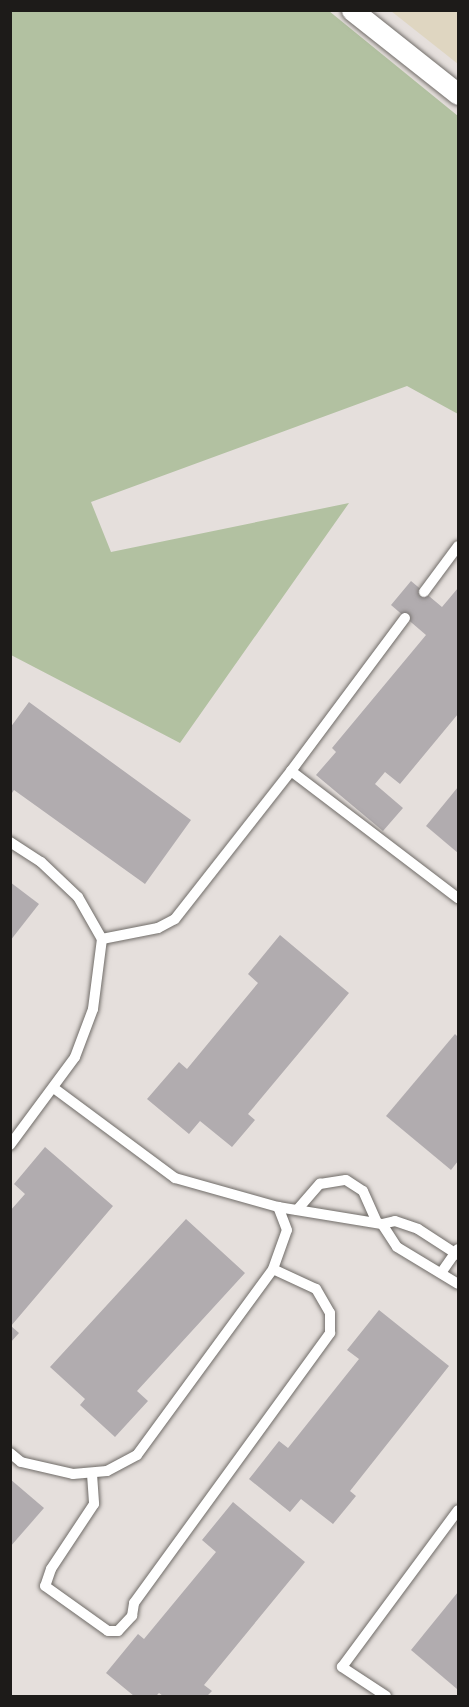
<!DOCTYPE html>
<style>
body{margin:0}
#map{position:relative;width:469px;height:1707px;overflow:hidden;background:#e5dfdc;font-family:"Roboto Condensed",sans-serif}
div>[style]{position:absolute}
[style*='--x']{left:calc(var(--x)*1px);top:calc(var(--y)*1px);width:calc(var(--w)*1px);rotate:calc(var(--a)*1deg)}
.commercial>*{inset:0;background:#dfd6c1}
.green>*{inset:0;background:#b2c1a1}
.building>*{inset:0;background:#b1acaf}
.roads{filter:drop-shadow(0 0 2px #706c68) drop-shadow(0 0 2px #706c68)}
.lane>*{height:10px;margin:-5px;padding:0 5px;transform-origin:5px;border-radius:5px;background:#fff}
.street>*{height:21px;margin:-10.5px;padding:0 10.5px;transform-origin:10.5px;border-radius:10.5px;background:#fff}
span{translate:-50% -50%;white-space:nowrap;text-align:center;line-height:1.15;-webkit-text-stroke:5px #e5dfdc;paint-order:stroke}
.frame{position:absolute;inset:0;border:12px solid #1d1b19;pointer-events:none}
</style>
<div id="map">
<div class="commercial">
<div style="clip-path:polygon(391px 11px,458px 11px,458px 64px)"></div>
</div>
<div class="green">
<div style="clip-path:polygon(10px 11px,329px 11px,458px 116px,458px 414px,407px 386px,91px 502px,111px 552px,349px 503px,180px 743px,11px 655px)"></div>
</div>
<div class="building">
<div style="clip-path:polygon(411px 581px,442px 607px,458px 588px,458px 714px,400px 784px,385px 772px,375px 784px,403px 808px,383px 831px,316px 775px,336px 752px,332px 748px,426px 635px,391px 605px)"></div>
<div style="clip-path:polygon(29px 702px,191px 820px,145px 884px,14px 790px,10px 796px,10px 728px)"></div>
<div style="clip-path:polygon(458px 787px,458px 853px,426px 826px)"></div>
<div style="clip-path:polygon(10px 882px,39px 904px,10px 941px)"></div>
<div style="clip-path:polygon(280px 935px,349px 993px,248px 1114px,255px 1120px,232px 1147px,200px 1121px,189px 1134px,147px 1099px,179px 1062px,187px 1069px,258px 983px,248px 974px)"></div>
<div style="clip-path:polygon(455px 1034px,458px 1037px,458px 1161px,451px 1170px,386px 1116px)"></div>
<div style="clip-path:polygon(45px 1147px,113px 1206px,11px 1326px,19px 1333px,10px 1343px,10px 1211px,25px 1194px,14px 1184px)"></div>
<div style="clip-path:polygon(186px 1219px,245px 1273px,137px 1391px,148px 1401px,115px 1437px,80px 1405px,85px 1399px,50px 1367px)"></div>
<div style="clip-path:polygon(379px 1310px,449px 1366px,350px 1491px,356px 1496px,333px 1524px,301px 1499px,290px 1512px,249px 1479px,279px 1441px,288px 1448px,359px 1359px,347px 1350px)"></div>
<div style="clip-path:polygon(10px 1479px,44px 1508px,10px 1547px)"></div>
<div style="clip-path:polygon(233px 1502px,305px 1562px,204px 1685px,212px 1691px,207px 1696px,163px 1696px,159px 1693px,156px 1696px,134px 1696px,106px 1673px,138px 1634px,144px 1639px,216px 1552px,202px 1540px)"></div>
<div style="clip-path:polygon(458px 1592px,458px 1687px,457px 1689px,411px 1650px)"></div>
</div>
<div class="roads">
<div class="lane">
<div style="--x:424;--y:592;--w:57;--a:-53.5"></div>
<div style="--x:405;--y:618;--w:191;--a:126.7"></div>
<div style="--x:291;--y:771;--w:210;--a:37.3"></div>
<div style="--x:10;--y:842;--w:37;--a:33"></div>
<div style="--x:41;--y:862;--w:51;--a:43.4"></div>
<div style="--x:78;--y:897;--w:48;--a:60.3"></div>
<div style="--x:10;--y:1145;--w:109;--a:-53.5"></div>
<div style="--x:75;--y:1057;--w:51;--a:-69.4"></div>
<div style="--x:93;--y:1009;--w:71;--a:-82.7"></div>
<div style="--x:102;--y:939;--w:57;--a:-11.1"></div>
<div style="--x:158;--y:928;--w:19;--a:-28"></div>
<div style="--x:175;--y:919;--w:188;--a:-51.9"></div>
<div style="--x:278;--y:1207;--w:105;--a:9.3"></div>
<div style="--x:382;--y:1224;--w:13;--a:-13"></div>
<div style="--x:395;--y:1221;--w:24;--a:19"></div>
<div style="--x:418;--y:1229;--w:48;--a:33"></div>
<div style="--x:297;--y:1210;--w:35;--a:-49"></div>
<div style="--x:320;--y:1184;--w:26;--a:-9"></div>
<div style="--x:346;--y:1180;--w:20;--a:33"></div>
<div style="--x:363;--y:1191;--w:35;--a:66"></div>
<div style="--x:382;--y:1224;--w:27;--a:57"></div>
<div style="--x:397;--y:1247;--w:71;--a:31.2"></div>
<div style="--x:441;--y:1273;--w:29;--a:-55"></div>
<div style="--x:10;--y:1453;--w:14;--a:39"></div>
<div style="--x:21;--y:1462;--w:53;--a:13"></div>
<div style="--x:73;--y:1474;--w:34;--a:-5"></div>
<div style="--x:107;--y:1471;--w:34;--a:-28"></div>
<div style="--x:137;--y:1455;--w:230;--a:-53.8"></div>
<div style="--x:273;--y:1269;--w:41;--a:-70.3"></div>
<div style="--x:287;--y:1230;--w:25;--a:-111"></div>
<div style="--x:278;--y:1207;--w:107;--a:-164.3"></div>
<div style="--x:175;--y:1178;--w:149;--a:-143.4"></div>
<div style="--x:92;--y:1474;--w:30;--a:86"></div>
<div style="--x:94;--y:1504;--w:78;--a:123.5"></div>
<div style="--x:51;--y:1569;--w:18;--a:109"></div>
<div style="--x:45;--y:1586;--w:77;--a:35.5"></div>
<div style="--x:108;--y:1631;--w:10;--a:0"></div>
<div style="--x:118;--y:1631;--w:21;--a:-47"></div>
<div style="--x:132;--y:1616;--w:13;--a:-81"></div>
<div style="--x:134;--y:1603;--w:334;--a:-54"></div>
<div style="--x:330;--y:1333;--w:20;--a:-90"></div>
<div style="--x:330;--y:1313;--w:28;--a:-120"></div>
<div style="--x:316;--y:1289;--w:47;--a:-155.1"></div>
<div style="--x:386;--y:1696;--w:53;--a:-146.6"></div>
<div style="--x:342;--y:1667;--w:195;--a:-53.5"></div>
</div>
<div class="street">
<div style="--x:352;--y:10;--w:135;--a:38.4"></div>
</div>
</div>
<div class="frame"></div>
</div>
